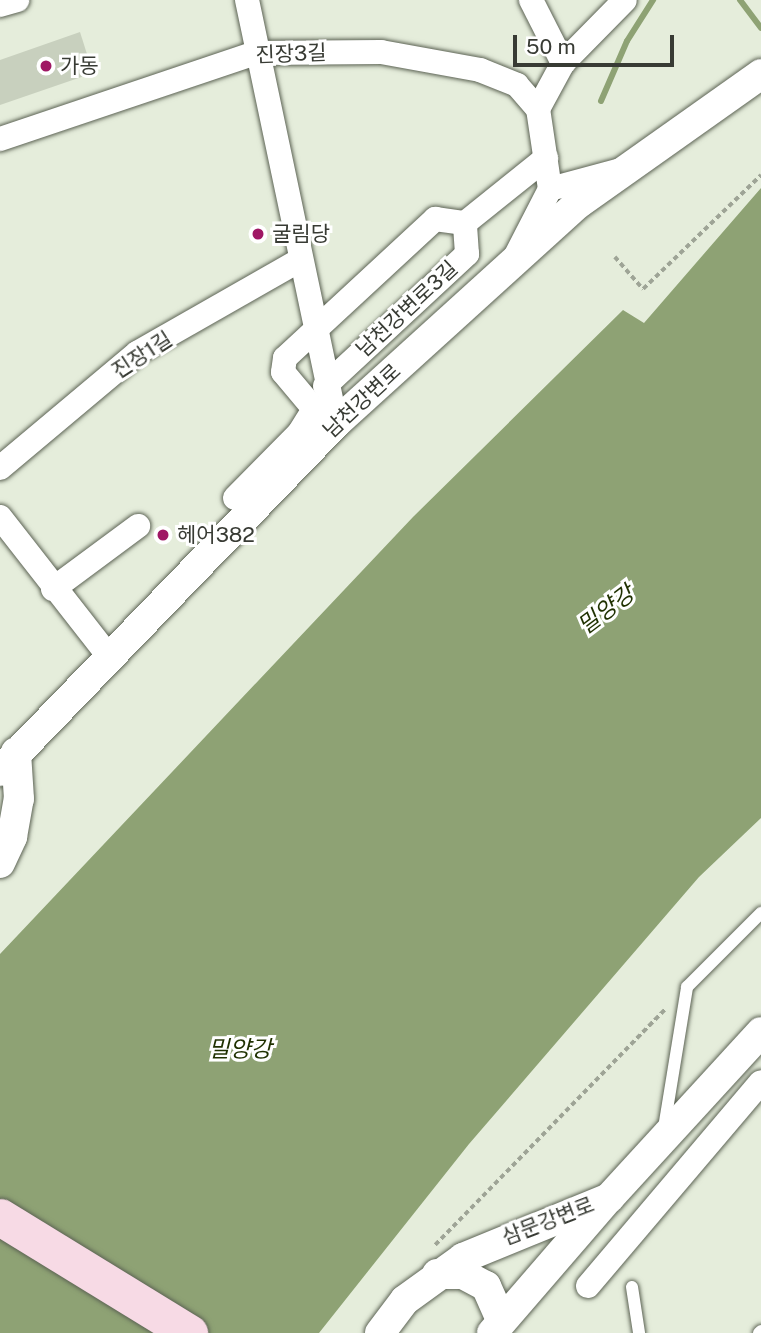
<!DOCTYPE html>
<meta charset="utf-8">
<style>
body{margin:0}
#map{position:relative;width:761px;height:1333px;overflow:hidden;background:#e5eddb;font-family:"Public Sans","Noto Sans KR",sans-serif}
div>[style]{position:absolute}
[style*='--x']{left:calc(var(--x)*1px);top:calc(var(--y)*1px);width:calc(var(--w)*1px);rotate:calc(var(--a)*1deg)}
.water>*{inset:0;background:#8ea274}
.stream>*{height:6px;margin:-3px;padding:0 3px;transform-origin:3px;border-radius:3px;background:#8ea274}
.building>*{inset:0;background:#c8d0be}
.path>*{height:3.5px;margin-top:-1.75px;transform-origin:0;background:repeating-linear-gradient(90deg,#9ea496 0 5px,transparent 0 8.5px)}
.roads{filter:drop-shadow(0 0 2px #5c6354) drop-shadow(0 0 2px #5c6354)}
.service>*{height:12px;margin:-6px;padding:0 6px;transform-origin:6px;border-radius:6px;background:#fff}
.minor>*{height:24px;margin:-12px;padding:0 12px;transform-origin:12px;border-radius:12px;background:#fff}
.tertiary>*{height:30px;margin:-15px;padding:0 15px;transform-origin:15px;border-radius:15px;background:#fff}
.primary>*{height:37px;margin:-18.5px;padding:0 18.5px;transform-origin:18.5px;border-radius:18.5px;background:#f7dae5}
.dots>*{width:19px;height:19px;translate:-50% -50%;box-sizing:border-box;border:4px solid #fff;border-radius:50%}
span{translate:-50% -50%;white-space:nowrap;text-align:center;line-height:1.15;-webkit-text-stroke:6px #fff;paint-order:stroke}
.street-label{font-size:21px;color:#383b34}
.poi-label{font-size:21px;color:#383b34}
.left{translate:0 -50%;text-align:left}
.water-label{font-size:23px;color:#1f3100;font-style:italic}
.scale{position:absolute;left:513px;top:35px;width:161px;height:32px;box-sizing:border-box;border:4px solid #383b34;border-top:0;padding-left:9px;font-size:21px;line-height:24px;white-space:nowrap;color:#383b34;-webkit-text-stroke:5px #fff;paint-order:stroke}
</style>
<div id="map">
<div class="water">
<div style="clip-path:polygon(761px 188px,761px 818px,699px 877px,469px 1144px,319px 1333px,0 1333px,0 954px,413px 517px,623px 310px,644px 323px)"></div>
</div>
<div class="stream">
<div style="--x:740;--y:0;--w:35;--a:53"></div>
<div style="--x:601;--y:101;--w:65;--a:-66.6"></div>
<div style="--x:627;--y:41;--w:49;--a:-57.6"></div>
</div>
<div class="building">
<div style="clip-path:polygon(80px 32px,93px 73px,0 105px,0 60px)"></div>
</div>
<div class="path">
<div style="--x:615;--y:257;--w:43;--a:48.8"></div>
<div style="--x:643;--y:289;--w:164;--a:-44"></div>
<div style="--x:435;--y:1245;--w:331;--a:-45.7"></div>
</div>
<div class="roads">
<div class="service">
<div style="--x:664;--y:1128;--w:143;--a:-80.7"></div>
<div style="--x:687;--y:987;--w:105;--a:-45"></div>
<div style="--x:632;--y:1287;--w:47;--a:81.3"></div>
<div style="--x:759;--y:1333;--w:3;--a:-45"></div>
</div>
<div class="minor">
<div style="--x:247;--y:0;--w:432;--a:78.1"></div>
<div style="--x:531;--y:0;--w:71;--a:63.1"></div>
<div style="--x:0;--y:5;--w:18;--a:-16"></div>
<div style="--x:0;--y:139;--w:269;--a:-18.6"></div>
<div style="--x:255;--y:53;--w:126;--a:-0.5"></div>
<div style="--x:381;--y:52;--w:101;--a:10.3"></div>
<div style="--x:480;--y:70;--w:40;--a:22"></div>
<div style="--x:517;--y:85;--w:32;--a:49"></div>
<div style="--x:550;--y:189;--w:73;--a:-15"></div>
<div style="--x:513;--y:261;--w:81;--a:-62.8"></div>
<div style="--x:550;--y:189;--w:81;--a:-98.5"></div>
<div style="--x:538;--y:109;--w:52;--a:-61.5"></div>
<div style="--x:563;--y:63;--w:88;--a:-45.5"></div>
<div style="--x:325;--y:386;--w:194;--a:-42.9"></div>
<div style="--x:467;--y:254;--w:31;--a:-94"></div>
<div style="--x:0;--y:468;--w:179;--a:-40"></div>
<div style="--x:137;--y:353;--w:185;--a:-29.7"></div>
<div style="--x:235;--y:498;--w:91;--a:-45.4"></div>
<div style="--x:299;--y:433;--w:28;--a:-58"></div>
<div style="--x:314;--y:409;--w:48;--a:-130"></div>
<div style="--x:283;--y:372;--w:14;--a:-82"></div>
<div style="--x:285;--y:358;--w:205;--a:-42.8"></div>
<div style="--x:435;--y:219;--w:30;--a:8"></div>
<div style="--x:465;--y:223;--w:104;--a:-38.7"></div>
<div style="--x:0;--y:517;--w:175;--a:52"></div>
<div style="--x:53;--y:589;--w:106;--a:-36.5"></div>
<div style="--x:588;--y:1286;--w:267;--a:-49.7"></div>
</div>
<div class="tertiary">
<div style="--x:0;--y:771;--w:484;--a:-46"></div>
<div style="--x:336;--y:423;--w:328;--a:-42.2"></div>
<div style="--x:579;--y:203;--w:223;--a:-35.3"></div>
<div style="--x:0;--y:863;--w:29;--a:-65"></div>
<div style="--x:12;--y:837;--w:39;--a:-80"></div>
<div style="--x:19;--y:799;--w:47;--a:-93.7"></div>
<div style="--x:437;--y:1274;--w:26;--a:0"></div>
<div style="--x:463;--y:1274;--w:26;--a:28"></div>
<div style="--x:486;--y:1286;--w:37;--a:66"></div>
<div style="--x:380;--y:1333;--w:41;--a:-52.9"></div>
<div style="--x:405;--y:1300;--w:72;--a:-35.9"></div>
<div style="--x:463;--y:1258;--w:158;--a:-22.3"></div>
<div style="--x:609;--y:1198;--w:225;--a:-47.5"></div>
<div style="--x:492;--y:1333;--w:174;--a:-49.2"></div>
</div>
<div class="primary">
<div style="--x:0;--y:1217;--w:222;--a:31.5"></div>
</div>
</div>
<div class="dots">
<div style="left:46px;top:66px;background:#9f1764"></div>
<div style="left:258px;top:234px;background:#9f1764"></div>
<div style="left:163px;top:535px;background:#9f1764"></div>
</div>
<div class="street-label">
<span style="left:291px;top:54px;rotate:-2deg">진장3길</span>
<span style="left:407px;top:309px;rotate:-43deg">남천강변로3길</span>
<span style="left:142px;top:355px;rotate:-33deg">진장1길</span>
<span style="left:362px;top:401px;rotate:-43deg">남천강변로</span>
<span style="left:548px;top:1221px;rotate:-21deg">삼문강변로</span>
</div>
<div class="poi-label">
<span class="left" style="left:60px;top:66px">가동</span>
<span class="left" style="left:272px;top:234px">굴림당</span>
<span class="left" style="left:177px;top:535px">헤어382</span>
</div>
<div class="water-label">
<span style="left:606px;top:610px;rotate:-37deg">밀양강</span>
<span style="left:240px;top:1049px">밀양강</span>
</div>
<div class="scale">50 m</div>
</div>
